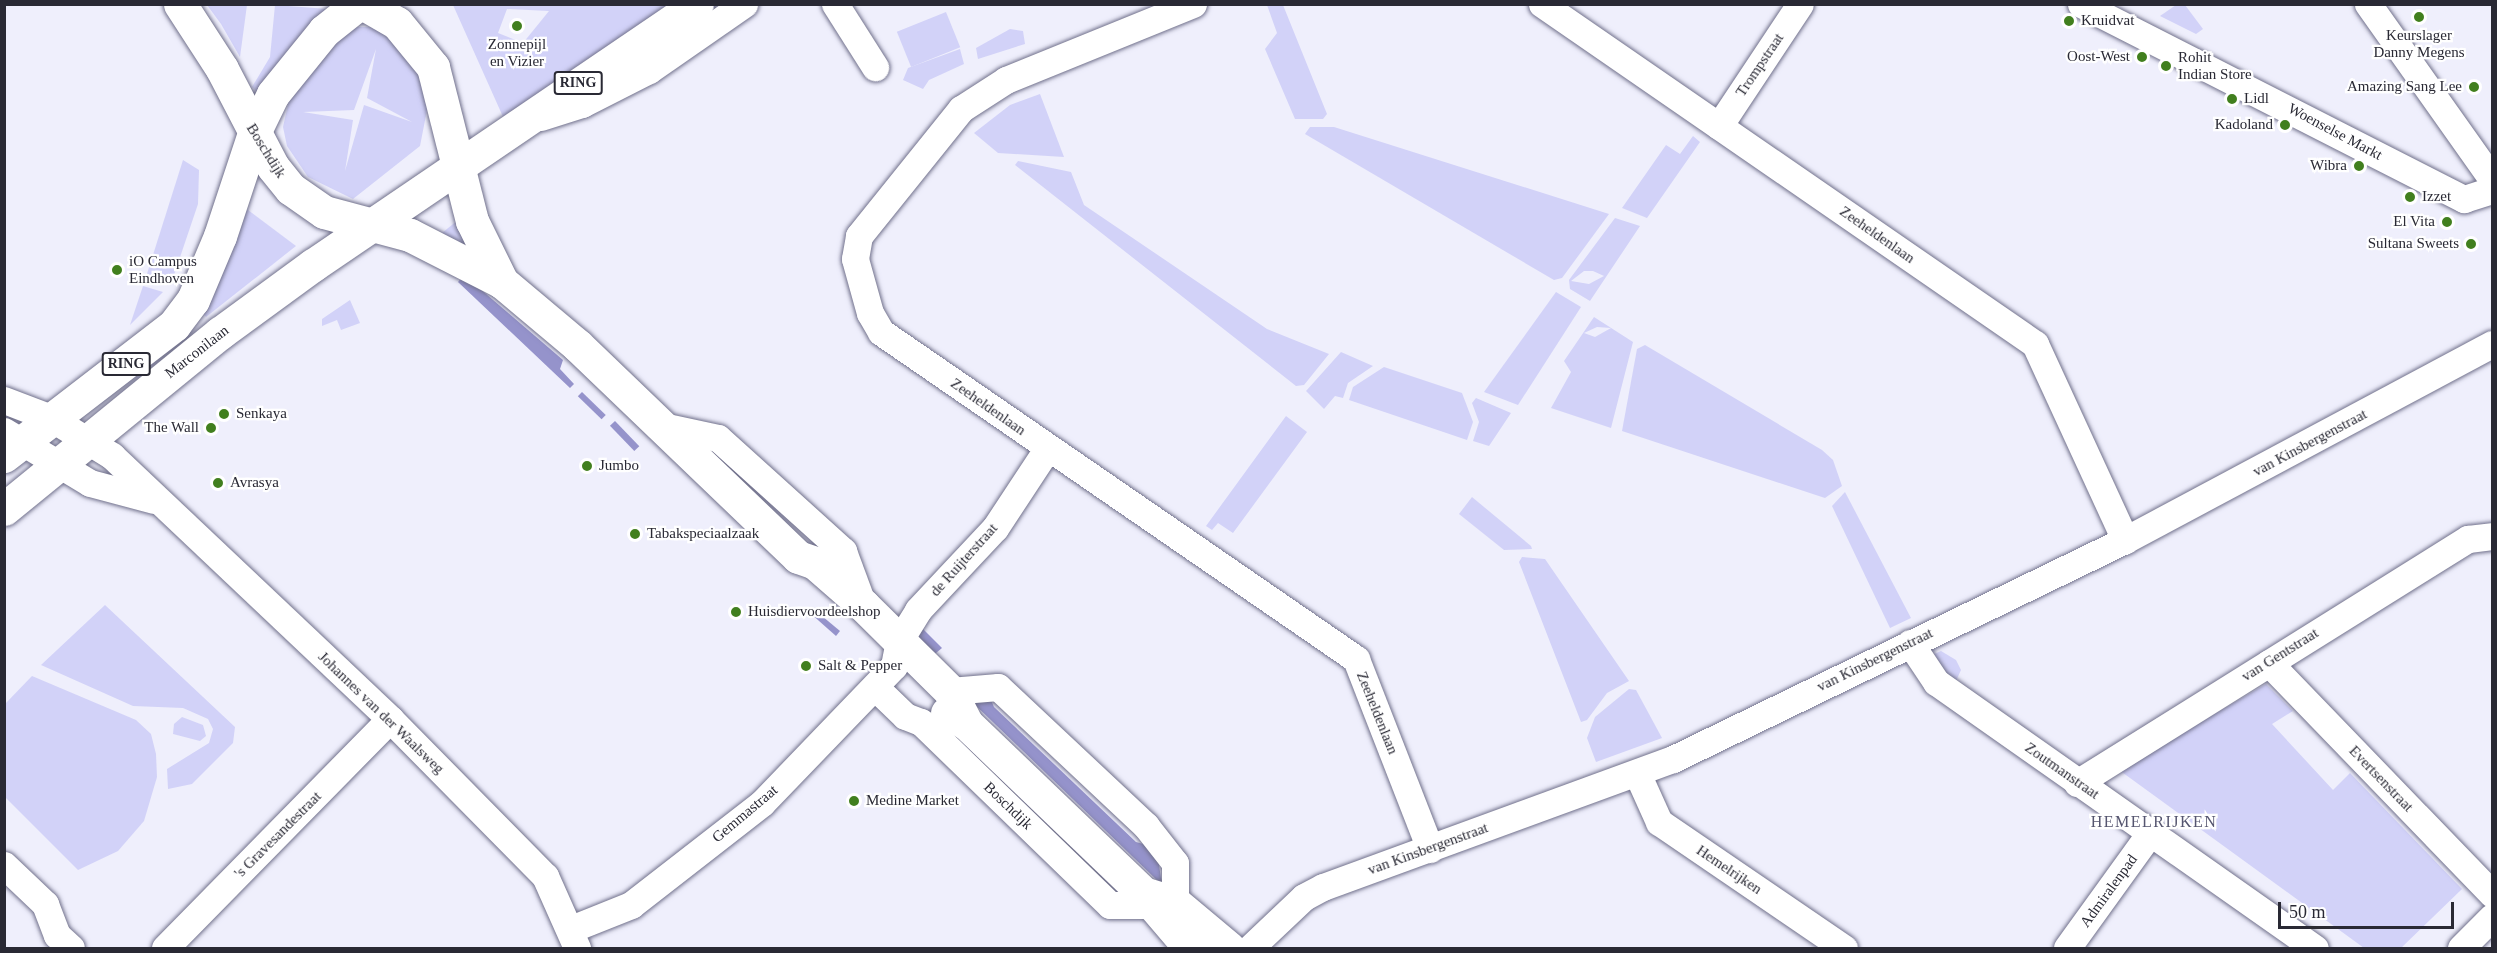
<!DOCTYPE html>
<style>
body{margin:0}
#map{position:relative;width:2497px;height:953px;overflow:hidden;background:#efeffc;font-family:Georgia,serif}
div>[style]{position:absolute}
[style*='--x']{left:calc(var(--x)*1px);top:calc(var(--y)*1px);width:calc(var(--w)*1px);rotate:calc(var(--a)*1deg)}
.green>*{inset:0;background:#d2d2f8;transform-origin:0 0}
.water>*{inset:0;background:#9593cb;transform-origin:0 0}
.roads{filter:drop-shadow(0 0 2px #70708b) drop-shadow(0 0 2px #70708b)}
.minor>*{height:27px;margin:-13.5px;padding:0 13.5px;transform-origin:13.5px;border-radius:13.5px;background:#fff}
.major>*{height:33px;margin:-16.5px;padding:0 16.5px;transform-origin:16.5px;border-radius:16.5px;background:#fff}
.dots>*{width:16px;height:16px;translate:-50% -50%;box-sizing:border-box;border:3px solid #fff;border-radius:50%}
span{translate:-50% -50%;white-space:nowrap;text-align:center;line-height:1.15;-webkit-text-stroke:4.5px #fff;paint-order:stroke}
.shield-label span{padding:2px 4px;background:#fff;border:2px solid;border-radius:4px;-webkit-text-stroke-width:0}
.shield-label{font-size:14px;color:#292934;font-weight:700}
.poi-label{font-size:15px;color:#292934}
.left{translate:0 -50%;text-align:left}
.right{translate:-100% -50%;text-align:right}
.street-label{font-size:15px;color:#292934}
.neighbourhood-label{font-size:16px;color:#55556f;letter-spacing:1.5px}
.frame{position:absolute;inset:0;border:6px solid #292934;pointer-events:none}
.scale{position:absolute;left:2278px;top:902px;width:176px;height:27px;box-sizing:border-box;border:3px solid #292934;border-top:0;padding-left:8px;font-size:18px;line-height:21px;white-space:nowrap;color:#292934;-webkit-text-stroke:4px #fff;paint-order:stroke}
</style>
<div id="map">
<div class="green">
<div style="clip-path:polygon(207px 5px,247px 5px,240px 57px,221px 24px)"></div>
<div style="clip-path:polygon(275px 5px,328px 9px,258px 93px,252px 87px,270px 57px)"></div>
<div style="clip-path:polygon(evenodd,453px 5px,676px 5px,504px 119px,453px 5px,507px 9px,549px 11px,523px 43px,498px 33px,507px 9px)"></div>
<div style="clip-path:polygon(1267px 5px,1283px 5px,1327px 114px,1323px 119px,1295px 119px,1265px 49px,1277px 33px)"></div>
<div style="clip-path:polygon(2176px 5px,2185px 5px,2203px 29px,2196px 34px,2160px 16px)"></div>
<div style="left:946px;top:12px;width:38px;height:53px;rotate:68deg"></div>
<div style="clip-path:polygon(evenodd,353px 27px,377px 27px,395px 38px,419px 69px,428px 105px,420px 146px,353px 199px,308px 177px,287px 146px,283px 127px,291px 91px,315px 59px,353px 27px,376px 49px,367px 98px,412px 122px,364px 105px,345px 171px,353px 120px,303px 112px,354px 110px,376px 49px)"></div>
<div style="clip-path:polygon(1010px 29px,1023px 31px,1025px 44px,978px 59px,976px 48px)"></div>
<div style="clip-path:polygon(960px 49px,964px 64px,929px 80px,923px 89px,903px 80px,908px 68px)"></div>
<div style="clip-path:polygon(1040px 94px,1064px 157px,998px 153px,974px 133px,1010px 105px)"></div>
<div style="clip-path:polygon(1310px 127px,1334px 127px,1609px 214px,1562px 278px,1554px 280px,1305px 134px)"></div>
<div style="clip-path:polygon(1693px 136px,1700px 142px,1647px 218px,1622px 208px,1666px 145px,1680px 154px)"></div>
<div style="clip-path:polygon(183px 160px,199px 170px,198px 204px,171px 284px,146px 277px)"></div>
<div style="clip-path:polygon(1018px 161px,1071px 172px,1084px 205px,1267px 329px,1329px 354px,1304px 385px,1296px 386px,1015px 165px)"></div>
<div style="clip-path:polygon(244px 207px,296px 246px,206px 317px,202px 312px)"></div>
<div style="clip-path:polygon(evenodd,1615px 218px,1640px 226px,1590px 301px,1570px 289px,1569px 280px,1615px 218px,1584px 271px,1593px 271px,1604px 276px,1589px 284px,1571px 281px,1584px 271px)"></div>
<div style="clip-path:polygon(458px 220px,479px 259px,442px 233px)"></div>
<div style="clip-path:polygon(143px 286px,163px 292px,130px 325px)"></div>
<div style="clip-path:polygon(1556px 292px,1581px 307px,1518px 405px,1484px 392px)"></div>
<div style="clip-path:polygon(350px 300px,360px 323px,341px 330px,337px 320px,322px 326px,322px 319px)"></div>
<div style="clip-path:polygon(evenodd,1594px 317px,1633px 342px,1611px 428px,1551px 408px,1571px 372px,1564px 361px,1594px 317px,1611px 328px,1595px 337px,1584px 333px,1597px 327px,1611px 328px)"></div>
<div style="clip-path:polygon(1645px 345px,1822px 450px,1833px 460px,1842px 486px,1825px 498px,1622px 431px,1637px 349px)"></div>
<div style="clip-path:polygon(1341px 352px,1373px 366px,1348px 383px,1343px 398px,1335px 396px,1324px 409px,1306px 391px)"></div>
<div style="clip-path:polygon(1384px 367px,1462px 393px,1473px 422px,1467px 440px,1349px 400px,1353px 387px)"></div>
<div style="clip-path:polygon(1476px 398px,1511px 413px,1489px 446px,1473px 441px,1479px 422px,1472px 403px)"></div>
<div style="clip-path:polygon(1286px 416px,1307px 432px,1233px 533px,1218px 523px,1212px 530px,1206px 526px)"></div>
<div style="clip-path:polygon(1845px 492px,1911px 618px,1890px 628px,1832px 506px)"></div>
<div style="clip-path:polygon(1472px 497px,1531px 546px,1532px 549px,1504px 550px,1459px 514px)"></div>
<div style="clip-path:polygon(1522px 557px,1545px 559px,1629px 681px,1607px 693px,1587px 720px,1581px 722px,1519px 562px)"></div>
<div style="clip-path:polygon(105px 605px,235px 727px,233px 743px,192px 784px,168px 789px,167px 769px,209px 743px,213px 729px,208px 719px,183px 708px,133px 706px,41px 665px)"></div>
<div style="clip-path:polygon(1941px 651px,1956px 660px,1961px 670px,1956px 681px,1944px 681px,1932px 655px)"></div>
<div style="clip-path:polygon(32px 676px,136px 720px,151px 734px,156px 754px,157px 777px,144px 821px,118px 851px,78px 870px,5px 797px,5px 704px)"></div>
<div style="clip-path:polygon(2266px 684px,2293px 711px,2272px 724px,2333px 790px,2350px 773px,2462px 889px,2401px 948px,2364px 948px,2119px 770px)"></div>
<div style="clip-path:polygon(1629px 689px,1636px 690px,1662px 738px,1596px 762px,1587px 738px,1595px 717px)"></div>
<div style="clip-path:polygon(182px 717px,203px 725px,206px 736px,200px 741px,173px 734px,174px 724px)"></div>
</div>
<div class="water">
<div style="clip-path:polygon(464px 275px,563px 360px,560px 369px,574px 384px,570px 388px,458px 282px)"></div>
<div style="left:582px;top:392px;width:33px;height:6px;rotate:44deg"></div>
<div style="left:615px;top:421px;width:35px;height:7px;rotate:46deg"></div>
<div style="clip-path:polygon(816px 611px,840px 631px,836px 636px,810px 613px)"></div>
<div style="clip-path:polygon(920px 626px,942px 648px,930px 658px,917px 639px)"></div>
<div style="clip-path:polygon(989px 696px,994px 707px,1136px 842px,1147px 845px,1158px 858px,1162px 885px,968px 698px)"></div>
</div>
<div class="roads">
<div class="minor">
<div style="--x:835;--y:4;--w:75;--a:57.6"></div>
<div style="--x:1193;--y:4;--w:202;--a:157.9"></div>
<div style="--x:1006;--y:80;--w:54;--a:147.2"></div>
<div style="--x:961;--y:109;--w:163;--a:128.8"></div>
<div style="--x:859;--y:236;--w:23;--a:100"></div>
<div style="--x:855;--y:259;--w:56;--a:74.5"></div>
<div style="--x:870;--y:313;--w:22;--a:60"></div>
<div style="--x:881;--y:332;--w:577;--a:34.54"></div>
<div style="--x:1356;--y:659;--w:204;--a:68.7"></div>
<div style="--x:1542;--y:4;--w:599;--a:34.59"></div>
<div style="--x:2035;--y:344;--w:216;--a:65.3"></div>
<div style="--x:2081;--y:4;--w:430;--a:27"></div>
<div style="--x:2464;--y:199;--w:29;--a:-18"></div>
<div style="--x:2368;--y:4;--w:214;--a:54.7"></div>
<div style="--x:541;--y:117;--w:43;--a:-17.6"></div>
<div style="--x:582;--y:104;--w:75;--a:-26.9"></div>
<div style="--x:649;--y:70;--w:116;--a:-34.8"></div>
<div style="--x:1719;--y:126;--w:146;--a:-56.4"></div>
<div style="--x:4;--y:400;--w:50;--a:21"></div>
<div style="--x:51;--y:418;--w:72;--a:31.9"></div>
<div style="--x:112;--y:456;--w:383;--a:43.4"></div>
<div style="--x:390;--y:719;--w:221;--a:45.4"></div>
<div style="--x:545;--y:876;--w:79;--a:66"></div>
<div style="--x:662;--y:426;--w:57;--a:12.1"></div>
<div style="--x:718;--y:438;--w:169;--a:42.1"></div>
<div style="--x:843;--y:551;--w:58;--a:69.7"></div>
<div style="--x:4;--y:431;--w:100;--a:31.2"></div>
<div style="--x:90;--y:483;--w:66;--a:14.9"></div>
<div style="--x:1910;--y:643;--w:47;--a:56.3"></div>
<div style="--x:1936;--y:682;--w:463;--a:35.1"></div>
<div style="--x:2269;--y:663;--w:321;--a:46"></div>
<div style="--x:876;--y:688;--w:40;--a:44"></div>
<div style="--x:905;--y:716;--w:17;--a:21"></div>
<div style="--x:921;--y:722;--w:263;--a:44.1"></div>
<div style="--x:1110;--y:905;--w:38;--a:0"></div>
<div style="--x:950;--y:691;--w:48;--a:-4.8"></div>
<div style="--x:998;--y:687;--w:203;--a:43.2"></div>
<div style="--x:1146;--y:826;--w:47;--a:51.9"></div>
<div style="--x:1175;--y:863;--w:40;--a:90"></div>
<div style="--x:1637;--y:773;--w:54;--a:65.8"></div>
<div style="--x:1659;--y:822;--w:224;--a:34.3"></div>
<div style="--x:2077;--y:783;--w:461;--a:-32"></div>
<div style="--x:2468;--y:539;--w:24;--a:-7"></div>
<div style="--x:4;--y:865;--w:57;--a:43.6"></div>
<div style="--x:45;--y:904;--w:33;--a:69"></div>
<div style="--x:57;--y:935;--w:19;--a:43"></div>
<div style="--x:571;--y:929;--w:65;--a:-21.8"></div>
<div style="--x:631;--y:905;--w:166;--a:-37.9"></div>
<div style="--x:762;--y:803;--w:190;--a:-46.1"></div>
<div style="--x:894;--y:666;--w:25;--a:-79"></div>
<div style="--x:899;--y:641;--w:36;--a:-58"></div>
<div style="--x:918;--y:610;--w:112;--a:-46.8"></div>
<div style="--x:995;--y:528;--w:95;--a:-56.6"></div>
<div style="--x:165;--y:948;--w:321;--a:-45.5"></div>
<div style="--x:1250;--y:948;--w:74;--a:-43.4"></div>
<div style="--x:1304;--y:897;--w:21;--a:-28"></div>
<div style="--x:1323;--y:887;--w:373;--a:-20.1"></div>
<div style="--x:1673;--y:759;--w:502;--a:-25.85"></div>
<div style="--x:2125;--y:540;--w:416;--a:-28.1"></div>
<div style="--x:2067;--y:948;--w:142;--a:-54.2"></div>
<div style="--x:2461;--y:948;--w:44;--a:-45"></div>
</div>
<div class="major">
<div style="--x:180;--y:4;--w:77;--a:57.1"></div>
<div style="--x:222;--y:69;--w:110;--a:62.5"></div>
<div style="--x:273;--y:167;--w:28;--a:51"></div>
<div style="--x:291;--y:189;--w:40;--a:34.9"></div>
<div style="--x:324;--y:212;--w:89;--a:15"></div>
<div style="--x:410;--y:235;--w:103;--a:27.1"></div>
<div style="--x:502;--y:282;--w:98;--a:40"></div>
<div style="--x:577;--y:345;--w:306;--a:43.8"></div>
<div style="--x:798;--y:557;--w:18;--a:19"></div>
<div style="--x:815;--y:563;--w:64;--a:41.2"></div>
<div style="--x:863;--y:605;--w:122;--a:44.7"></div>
<div style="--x:950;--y:691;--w:36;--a:63"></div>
<div style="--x:364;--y:4;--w:38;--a:30"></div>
<div style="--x:397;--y:23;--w:57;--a:50.7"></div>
<div style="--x:433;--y:67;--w:159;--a:75.8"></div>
<div style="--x:472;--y:221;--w:68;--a:63.8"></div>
<div style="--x:4;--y:456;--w:215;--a:-37.6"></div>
<div style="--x:174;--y:325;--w:31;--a:-53"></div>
<div style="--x:193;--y:300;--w:69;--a:-67.1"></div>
<div style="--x:220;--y:236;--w:108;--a:-71.7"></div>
<div style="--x:254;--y:133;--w:43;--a:-64"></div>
<div style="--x:273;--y:94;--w:81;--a:-51"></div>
<div style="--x:324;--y:31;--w:43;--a:-38.5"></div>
<div style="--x:4;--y:509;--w:279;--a:-39.2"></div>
<div style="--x:220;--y:333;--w:115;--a:-36.2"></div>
<div style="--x:313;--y:265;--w:464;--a:-34.2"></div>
<div style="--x:947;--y:713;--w:21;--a:28"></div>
<div style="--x:966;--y:723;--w:245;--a:43.8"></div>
<div style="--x:1143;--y:893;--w:72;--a:49.5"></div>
<div style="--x:1143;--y:893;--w:34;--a:17"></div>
<div style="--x:1175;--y:903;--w:70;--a:39.8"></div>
</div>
</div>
<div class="dots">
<div style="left:2419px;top:17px;background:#417f1e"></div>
<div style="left:2069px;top:21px;background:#417f1e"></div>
<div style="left:517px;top:26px;background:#417f1e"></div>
<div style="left:2142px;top:57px;background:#417f1e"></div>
<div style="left:2166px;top:66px;background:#417f1e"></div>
<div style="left:2474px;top:87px;background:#417f1e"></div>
<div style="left:2232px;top:99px;background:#417f1e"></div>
<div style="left:2285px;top:125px;background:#417f1e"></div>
<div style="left:2359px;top:166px;background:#417f1e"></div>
<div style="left:2410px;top:197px;background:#417f1e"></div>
<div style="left:2447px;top:222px;background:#417f1e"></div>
<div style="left:2471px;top:244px;background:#417f1e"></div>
<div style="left:117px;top:270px;background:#417f1e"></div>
<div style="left:224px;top:414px;background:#417f1e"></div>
<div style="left:211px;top:428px;background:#417f1e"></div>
<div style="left:587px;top:466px;background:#417f1e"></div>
<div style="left:218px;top:483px;background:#417f1e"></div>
<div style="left:635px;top:534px;background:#417f1e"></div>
<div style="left:736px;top:612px;background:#417f1e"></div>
<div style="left:806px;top:666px;background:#417f1e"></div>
<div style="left:854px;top:801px;background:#417f1e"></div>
</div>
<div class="shield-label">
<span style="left:578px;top:83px">RING</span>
<span style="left:126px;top:364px">RING</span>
</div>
<div class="poi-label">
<span class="left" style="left:2081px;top:21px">Kruidvat</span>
<span style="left:2419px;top:44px">Keurslager<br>Danny Megens</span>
<span style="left:517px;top:53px">Zonnepijl<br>en Vizier</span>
<span class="right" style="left:2130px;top:57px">Oost-West</span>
<span class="left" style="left:2178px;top:66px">Rohit<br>Indian Store</span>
<span class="right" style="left:2462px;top:87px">Amazing Sang Lee</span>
<span class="left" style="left:2244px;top:99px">Lidl</span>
<span class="right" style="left:2273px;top:125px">Kadoland</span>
<span class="right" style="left:2347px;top:166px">Wibra</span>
<span class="left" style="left:2422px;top:197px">Izzet</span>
<span class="right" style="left:2435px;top:222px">El Vita</span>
<span class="right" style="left:2459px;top:244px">Sultana Sweets</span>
<span class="left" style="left:129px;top:270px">iO Campus<br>Eindhoven</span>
<span class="left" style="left:236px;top:414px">Senkaya</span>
<span class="right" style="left:199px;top:428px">The Wall</span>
<span class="left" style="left:599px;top:466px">Jumbo</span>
<span class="left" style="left:230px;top:483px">Avrasya</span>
<span class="left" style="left:647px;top:534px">Tabakspeciaalzaak</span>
<span class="left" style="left:748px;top:612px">Huisdiervoordeelshop</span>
<span class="left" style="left:818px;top:666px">Salt &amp; Pepper</span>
<span class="left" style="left:866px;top:801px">Medine Market</span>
</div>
<div class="street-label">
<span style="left:1760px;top:65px;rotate:-56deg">Trompstraat</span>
<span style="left:2335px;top:132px;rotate:28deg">Woenselse Markt</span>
<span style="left:266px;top:151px;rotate:58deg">Boschdijk</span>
<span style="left:1877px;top:235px;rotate:35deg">Zeeheldenlaan</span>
<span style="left:197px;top:352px;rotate:-38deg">Marconilaan</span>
<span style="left:988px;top:407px;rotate:35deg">Zeeheldenlaan</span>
<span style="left:2310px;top:443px;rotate:-28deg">van Kinsbergenstraat</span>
<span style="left:964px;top:560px;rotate:-48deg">de Ruijterstraat</span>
<span style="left:2280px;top:655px;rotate:-32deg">van Gentstraat</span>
<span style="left:1875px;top:660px;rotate:-26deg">van Kinsbergenstraat</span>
<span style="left:381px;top:713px;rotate:44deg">Johannes van der Waalsweg</span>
<span style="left:1377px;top:713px;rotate:68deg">Zeeheldenlaan</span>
<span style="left:2062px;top:771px;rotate:35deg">Zoutmanstraat</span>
<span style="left:2381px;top:779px;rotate:46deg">Evertsenstraat</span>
<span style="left:1008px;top:806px;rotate:44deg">Boschdijk</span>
<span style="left:745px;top:814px;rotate:-40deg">Gemmastraat</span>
<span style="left:278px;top:835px;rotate:-45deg">'s Gravesandestraat</span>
<span style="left:1428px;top:849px;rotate:-20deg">van Kinsbergenstraat</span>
<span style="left:1729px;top:870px;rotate:34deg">Hemelrijken</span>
<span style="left:2109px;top:891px;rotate:-54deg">Admiralenpad</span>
</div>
<div class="neighbourhood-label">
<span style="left:2154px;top:822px">HEMELRIJKEN</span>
</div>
<div class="frame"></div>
<div class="scale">50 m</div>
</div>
